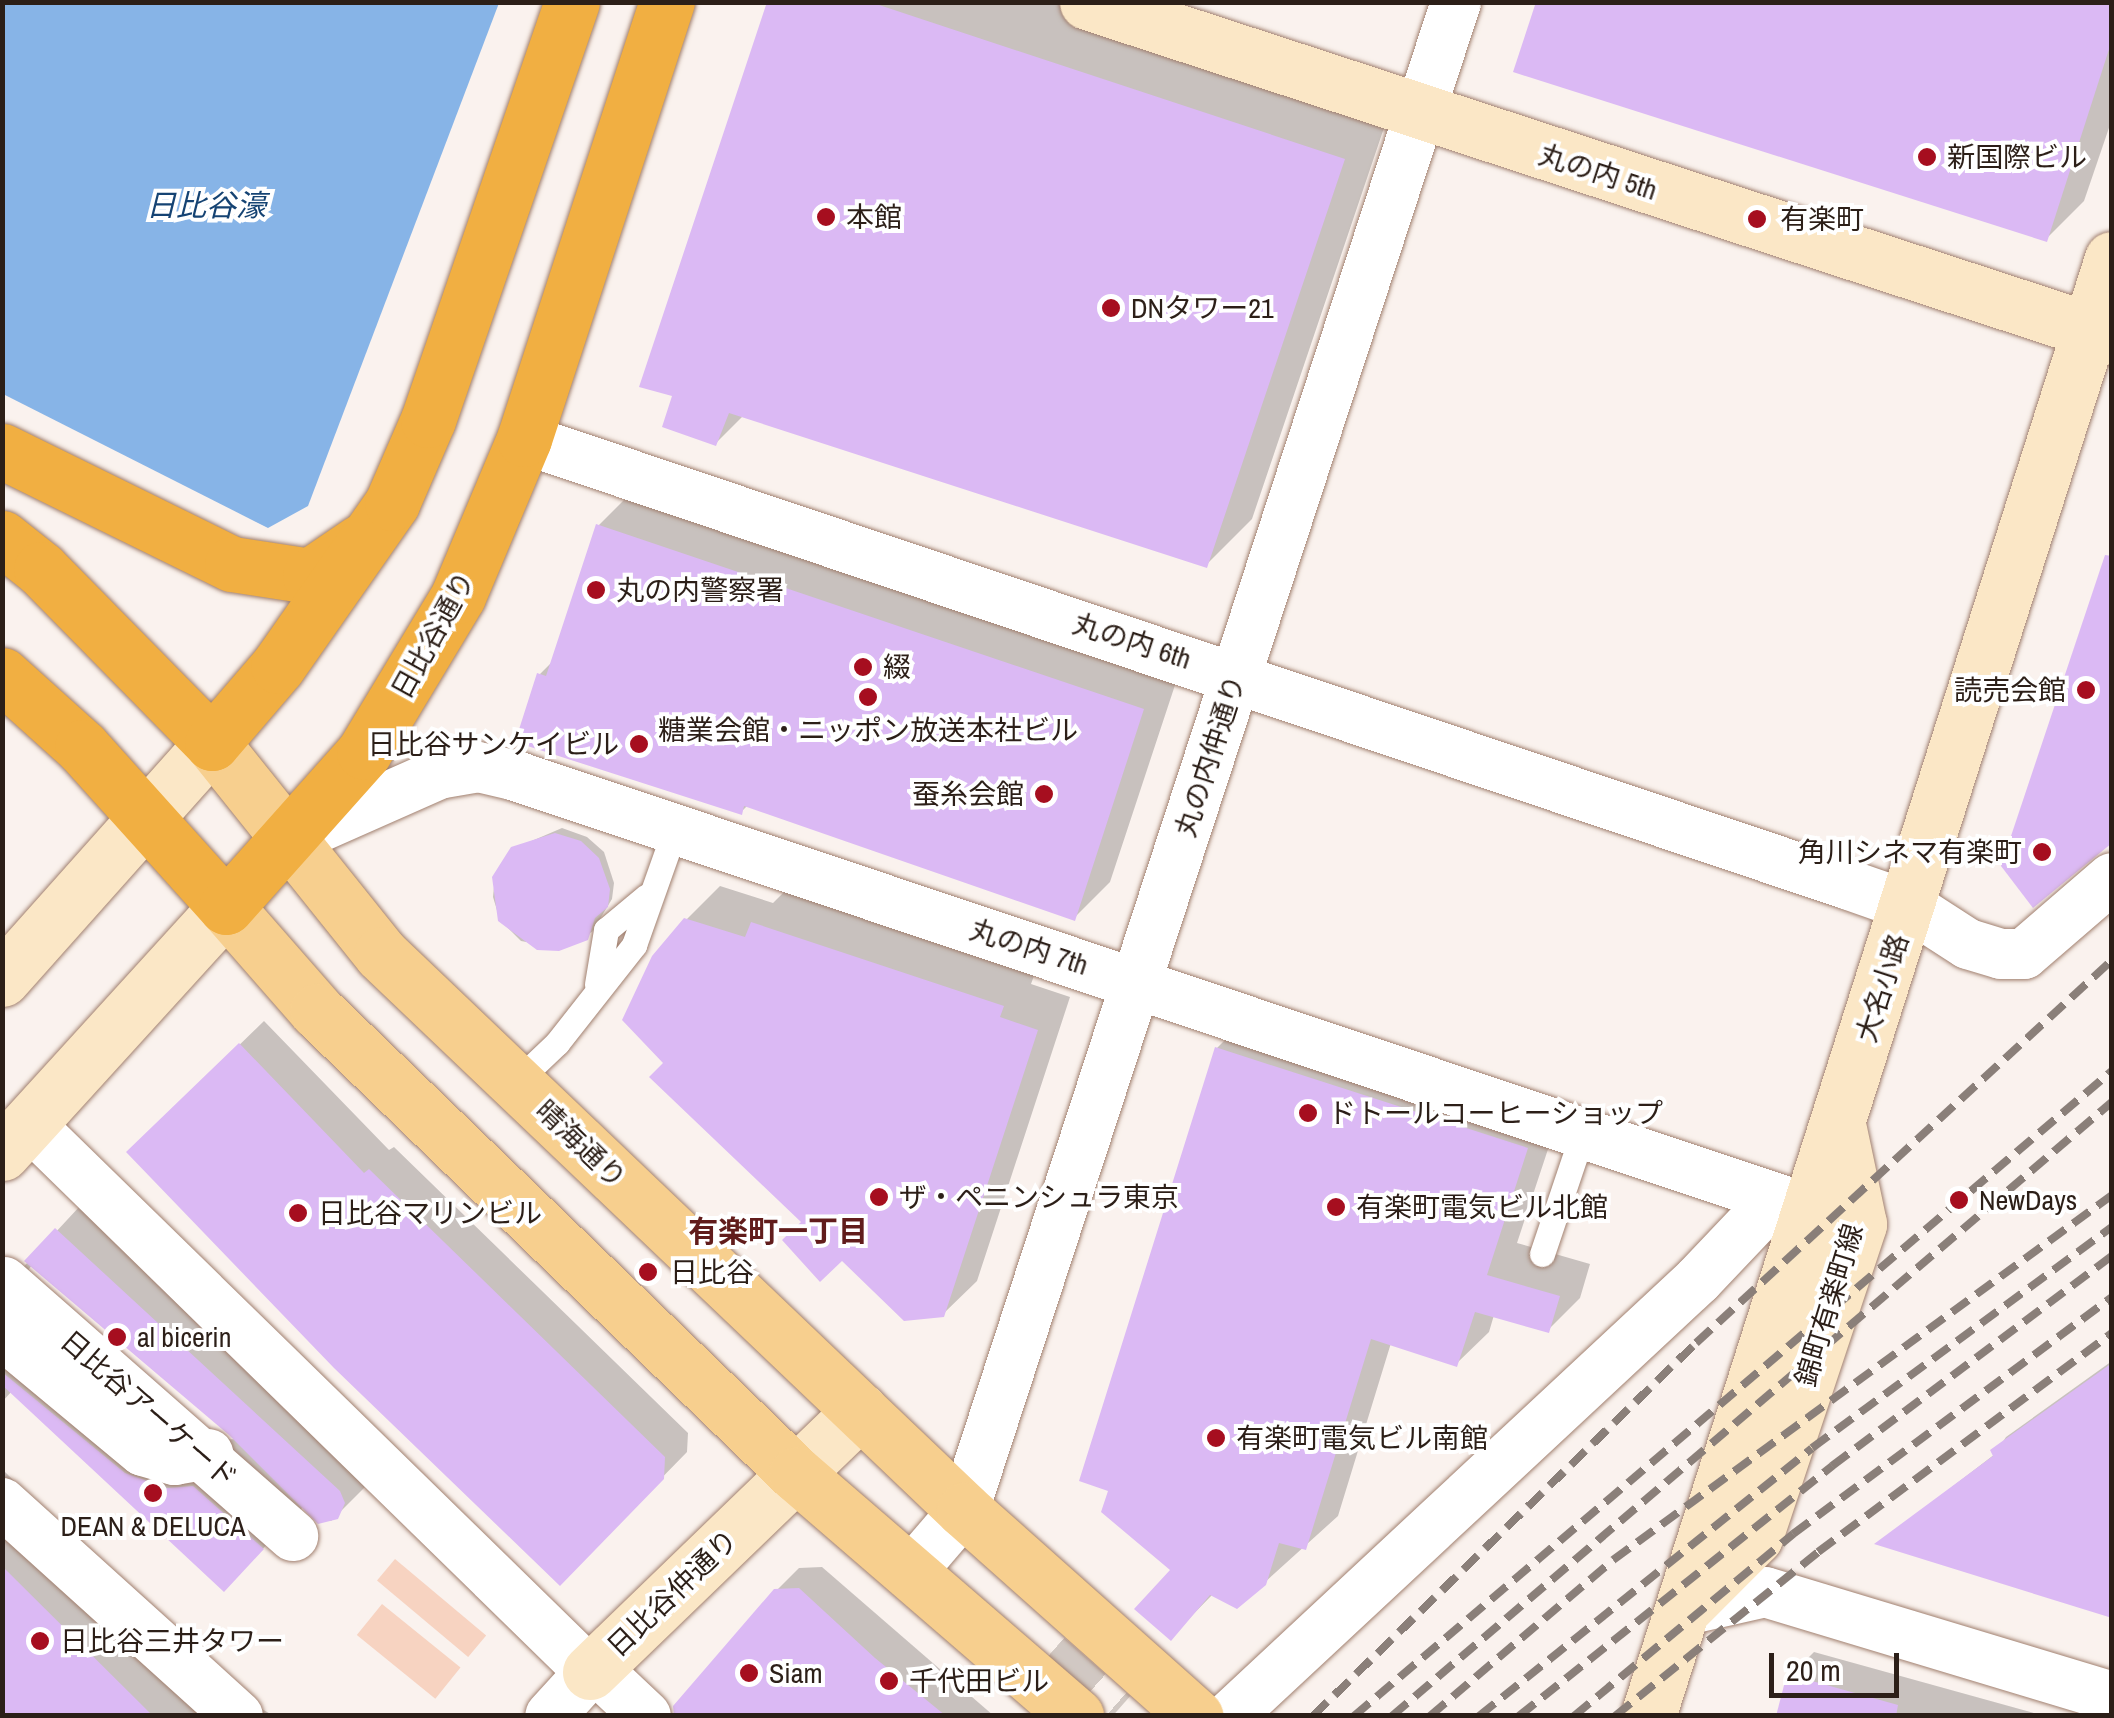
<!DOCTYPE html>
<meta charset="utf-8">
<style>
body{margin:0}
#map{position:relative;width:2114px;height:1718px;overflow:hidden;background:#faf2ee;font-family:"Archivo Narrow","Noto Sans JP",sans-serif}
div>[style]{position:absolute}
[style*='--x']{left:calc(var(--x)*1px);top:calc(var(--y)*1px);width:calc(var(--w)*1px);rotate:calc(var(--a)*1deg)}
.green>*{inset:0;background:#f7d3c1;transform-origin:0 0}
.water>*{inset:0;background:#87b4e7}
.shadow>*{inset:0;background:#0003}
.building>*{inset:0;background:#dbb9f4}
.primary-tunnel>*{height:55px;margin-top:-27.5px;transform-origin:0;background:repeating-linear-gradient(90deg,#d1c8c3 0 55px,transparent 0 83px)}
.roads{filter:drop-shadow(0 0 2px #a1806f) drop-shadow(0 0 2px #a1806f)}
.lane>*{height:25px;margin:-12.5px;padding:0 12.5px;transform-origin:12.5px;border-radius:12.5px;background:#fff}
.street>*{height:50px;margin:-25px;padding:0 25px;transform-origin:25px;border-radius:25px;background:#fff}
.secondary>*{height:55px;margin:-27.5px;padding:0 27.5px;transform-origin:27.5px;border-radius:27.5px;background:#fbe7c6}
.primary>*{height:55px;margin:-27.5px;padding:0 27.5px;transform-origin:27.5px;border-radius:27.5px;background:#f7cf8e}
.highway>*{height:55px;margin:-27.5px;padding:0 27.5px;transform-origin:27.5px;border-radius:27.5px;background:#f1af42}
.rail>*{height:8px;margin-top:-4px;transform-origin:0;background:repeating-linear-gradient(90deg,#8a7f79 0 20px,transparent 0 30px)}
.dots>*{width:28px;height:28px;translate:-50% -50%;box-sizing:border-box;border:5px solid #fff;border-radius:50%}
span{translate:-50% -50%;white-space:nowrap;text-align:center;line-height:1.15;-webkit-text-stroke:8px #fff;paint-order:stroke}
.poi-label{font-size:28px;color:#2c1f18}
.left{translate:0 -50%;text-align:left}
.right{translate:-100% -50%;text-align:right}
.street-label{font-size:28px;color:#2c1f18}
.water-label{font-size:30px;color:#154373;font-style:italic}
.neighbourhood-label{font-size:30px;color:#611c1b;font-weight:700}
.frame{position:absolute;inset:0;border:5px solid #2c1f18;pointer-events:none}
.scale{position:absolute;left:1769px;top:1653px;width:130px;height:45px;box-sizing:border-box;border:5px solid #2c1f18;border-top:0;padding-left:12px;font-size:30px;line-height:35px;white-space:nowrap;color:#2c1f18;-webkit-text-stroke:8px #fff;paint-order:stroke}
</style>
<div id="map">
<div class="green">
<div style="left:395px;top:1559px;width:119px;height:28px;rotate:40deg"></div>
<div style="left:382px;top:1604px;width:101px;height:40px;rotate:39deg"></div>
</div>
<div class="water">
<div style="clip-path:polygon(2px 3px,499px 3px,308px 506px,268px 528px,3px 394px)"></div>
</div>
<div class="shadow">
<div style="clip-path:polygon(770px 2px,1050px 2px,1389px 113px,1252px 519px,1206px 565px,744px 415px,716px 443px)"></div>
<div style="clip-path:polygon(2112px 2px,2112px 119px,2084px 201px,2046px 239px)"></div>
<div style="clip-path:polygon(634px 490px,1179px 673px,1110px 882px,1074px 918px,748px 805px,741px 812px,539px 675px,554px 660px,598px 526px)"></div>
<div style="clip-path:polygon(562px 828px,587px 837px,604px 852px,614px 883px,612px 899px,592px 932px,558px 948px,521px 941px,500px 920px,493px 897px,495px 877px,513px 849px)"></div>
<div style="clip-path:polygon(720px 886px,773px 903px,786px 890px,1035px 973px,1031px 984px,1070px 997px,977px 1281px,943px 1314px,804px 1222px,666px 1063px,686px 920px)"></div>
<div style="clip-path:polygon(1249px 1016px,1559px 1116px,1517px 1243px,1590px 1264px,1580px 1298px,1548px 1330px,1494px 1315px,1489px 1332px,1456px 1364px,1391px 1343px,1338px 1516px,1264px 1583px,1213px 1594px,1171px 1637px,1217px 1048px)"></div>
<div style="clip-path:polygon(264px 1021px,389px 1150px,394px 1147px,688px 1433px,687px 1452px,560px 1582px,129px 1152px)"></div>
<div style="clip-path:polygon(evenodd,80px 1206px,366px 1486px,331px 1521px,304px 1506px,224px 1589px,12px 1391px,2px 1402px,2px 1290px,80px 1206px,32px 1265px,237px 1439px,217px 1440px,21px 1280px,32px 1265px)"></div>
<div style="clip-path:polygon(2112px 1361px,2112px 1609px,1879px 1543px,1995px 1454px,2006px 1437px)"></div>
<div style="clip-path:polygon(2px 1469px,217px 1683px,274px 1716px,2px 1716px)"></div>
<div style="clip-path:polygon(822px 1567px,994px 1716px,677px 1716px,776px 1591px,799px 1568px)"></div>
<div style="clip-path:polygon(1814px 1652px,2045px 1716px,1779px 1716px,1790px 1676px)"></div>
</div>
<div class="building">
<div style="clip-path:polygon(767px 2px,870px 2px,1345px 159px,1207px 568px,729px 413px,716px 446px,662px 427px,672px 396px,639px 387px)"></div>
<div style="clip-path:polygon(1536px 2px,2112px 2px,2112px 40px,2047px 242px,1513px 72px)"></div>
<div style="clip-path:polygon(596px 524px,1144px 709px,1075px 921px,744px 806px,742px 815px,515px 742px,537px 673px,546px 676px)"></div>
<div style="clip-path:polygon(2105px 555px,2112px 556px,2112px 843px,2033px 908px,2001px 866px)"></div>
<div style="clip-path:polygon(555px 833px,581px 841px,599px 858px,610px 889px,608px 907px,595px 918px,588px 940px,559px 951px,537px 950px,498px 921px,492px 877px,511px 847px)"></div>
<div style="clip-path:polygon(684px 918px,745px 937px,751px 922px,1004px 1006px,1000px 1017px,1038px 1030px,944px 1317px,904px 1321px,842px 1261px,820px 1282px,782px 1240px,801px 1222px,649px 1077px,663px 1063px,622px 1020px,652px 956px)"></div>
<div style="clip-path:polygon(239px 1043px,364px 1173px,369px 1169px,665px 1457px,664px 1479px,560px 1586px,334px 1368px,126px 1152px)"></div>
<div style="clip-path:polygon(1215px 1047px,1528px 1148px,1487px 1275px,1560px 1296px,1549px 1333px,1475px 1312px,1457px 1367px,1371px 1339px,1306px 1550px,1279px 1543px,1266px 1585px,1237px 1609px,1210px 1595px,1171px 1641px,1134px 1609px,1170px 1570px,1101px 1512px,1108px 1491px,1079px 1481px)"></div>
<div style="clip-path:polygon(55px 1228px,340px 1491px,345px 1503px,338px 1519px,318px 1524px,229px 1435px,24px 1261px)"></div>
<div style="clip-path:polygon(2112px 1363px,2112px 1618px,1874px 1544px,1993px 1456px,1990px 1450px)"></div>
<div style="clip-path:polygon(2px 1372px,125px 1473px,167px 1488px,193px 1486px,264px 1549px,224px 1592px,2px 1385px)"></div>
<div style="clip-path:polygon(2px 1566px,153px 1716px,2px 1716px)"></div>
<div style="clip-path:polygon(799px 1588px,875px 1658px,946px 1716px,674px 1716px,673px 1706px,774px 1589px)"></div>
<div style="clip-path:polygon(1787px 1674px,1898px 1705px,1896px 1716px,1776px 1716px)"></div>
</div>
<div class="primary-tunnel">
<div style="--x:1046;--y:1658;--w:88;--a:41.3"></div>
</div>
<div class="roads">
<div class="lane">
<div style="--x:597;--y:984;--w:55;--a:-80.5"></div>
<div style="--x:606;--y:930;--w:53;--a:-39.7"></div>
<div style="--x:516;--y:1082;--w:57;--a:-43.6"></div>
<div style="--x:557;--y:1043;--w:125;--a:-51.8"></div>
<div style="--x:634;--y:945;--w:123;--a:-70.5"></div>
<div style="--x:1542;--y:1254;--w:126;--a:-71.4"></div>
</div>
<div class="street">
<div style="--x:524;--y:439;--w:1398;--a:18.6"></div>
<div style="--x:1849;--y:885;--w:64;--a:19.3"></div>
<div style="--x:1909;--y:906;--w:70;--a:32.8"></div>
<div style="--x:1968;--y:944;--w:34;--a:17"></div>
<div style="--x:2001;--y:954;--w:23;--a:0"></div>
<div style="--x:2024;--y:954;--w:116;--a:-40.8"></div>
<div style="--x:288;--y:841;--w:165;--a:-23.9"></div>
<div style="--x:439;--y:774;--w:40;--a:-10"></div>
<div style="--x:478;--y:767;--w:36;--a:13"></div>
<div style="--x:513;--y:775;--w:1369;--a:18.53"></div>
<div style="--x:29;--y:1124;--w:784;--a:44.33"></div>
<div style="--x:590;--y:1672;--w:59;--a:132.3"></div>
<div style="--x:4;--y:1282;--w:385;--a:41.3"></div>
<div style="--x:2;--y:1334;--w:183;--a:39.7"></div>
<div style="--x:143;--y:1451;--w:33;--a:16"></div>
<div style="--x:175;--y:1460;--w:34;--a:-10"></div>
<div style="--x:2;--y:1503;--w:318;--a:42.1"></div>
<div style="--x:910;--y:1573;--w:83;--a:-49.4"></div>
<div style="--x:964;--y:1510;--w:1586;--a:-71.93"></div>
<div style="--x:1681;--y:1611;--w:86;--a:-12.7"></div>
<div style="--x:1765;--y:1592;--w:363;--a:16.8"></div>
<div style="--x:595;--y:1668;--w:70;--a:43.3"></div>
<div style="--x:1230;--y:1716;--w:640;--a:-42.97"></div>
<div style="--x:1698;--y:1280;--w:112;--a:-46.5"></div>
</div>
<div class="secondary">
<div style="--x:1087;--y:2;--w:1078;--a:18.1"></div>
<div style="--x:2;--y:979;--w:316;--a:-48.3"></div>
<div style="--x:2;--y:1153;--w:333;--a:-47.7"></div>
<div style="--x:1687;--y:1605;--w:96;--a:-45"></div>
<div style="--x:1755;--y:1537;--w:330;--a:-71.6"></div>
<div style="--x:1859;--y:1224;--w:97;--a:-101.9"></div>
<div style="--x:590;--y:1672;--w:376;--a:-44"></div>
<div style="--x:1648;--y:1716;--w:1529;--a:-72.34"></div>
</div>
<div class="primary">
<div style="--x:212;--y:743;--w:270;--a:51.3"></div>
<div style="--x:381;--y:954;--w:806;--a:43.64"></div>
<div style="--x:964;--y:1510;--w:310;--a:41.7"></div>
<div style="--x:226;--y:907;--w:138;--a:48.8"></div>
<div style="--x:317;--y:1011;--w:666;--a:44.03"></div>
<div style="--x:796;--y:1474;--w:370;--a:40.8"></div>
</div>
<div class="highway">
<div style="--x:2;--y:451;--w:256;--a:26.2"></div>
<div style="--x:232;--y:564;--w:79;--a:8.7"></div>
<div style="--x:310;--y:576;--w:60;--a:-34.2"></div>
<div style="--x:2;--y:538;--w:50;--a:38.5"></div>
<div style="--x:41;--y:569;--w:244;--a:45.5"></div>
<div style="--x:212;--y:743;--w:101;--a:-49.4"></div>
<div style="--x:278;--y:666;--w:199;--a:-55"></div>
<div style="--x:392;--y:503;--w:90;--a:-66.6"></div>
<div style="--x:428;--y:420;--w:442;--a:-71"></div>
<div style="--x:2;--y:675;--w:108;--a:42"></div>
<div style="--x:82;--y:747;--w:215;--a:48"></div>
<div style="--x:226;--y:907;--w:208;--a:-48.3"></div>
<div style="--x:364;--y:752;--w:182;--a:-58.9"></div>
<div style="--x:458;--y:596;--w:170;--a:-67.2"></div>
<div style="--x:524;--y:439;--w:460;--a:-71.9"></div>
</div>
</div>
<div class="rail">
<div style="--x:1313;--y:1716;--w:535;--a:-44.24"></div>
<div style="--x:1696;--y:1343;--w:565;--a:-42.63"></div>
<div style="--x:1354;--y:1716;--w:995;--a:-40.4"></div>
<div style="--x:1392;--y:1716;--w:946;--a:-40.46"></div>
<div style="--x:1430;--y:1716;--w:240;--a:-40.4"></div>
<div style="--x:1613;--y:1560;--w:618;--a:-36.18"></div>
<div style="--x:1479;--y:1716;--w:427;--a:-38.8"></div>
<div style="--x:1812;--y:1448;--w:373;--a:-36.4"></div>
<div style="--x:1519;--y:1716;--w:401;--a:-38.6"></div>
<div style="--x:1832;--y:1466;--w:350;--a:-36.9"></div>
<div style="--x:1574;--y:1716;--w:285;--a:-39.7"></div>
<div style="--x:1793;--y:1534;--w:397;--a:-36.6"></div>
<div style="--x:1615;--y:1716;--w:261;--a:-38.9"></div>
<div style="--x:1818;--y:1552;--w:367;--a:-36.7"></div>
</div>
<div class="dots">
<div style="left:1927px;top:157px;background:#a60e1f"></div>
<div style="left:826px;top:217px;background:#a60e1f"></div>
<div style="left:1757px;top:219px;background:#a60e1f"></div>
<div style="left:1111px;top:308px;background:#a60e1f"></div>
<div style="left:596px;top:590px;background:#a60e1f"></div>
<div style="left:863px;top:667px;background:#a60e1f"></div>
<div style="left:2086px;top:690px;background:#a60e1f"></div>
<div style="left:868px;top:697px;background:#a60e1f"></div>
<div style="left:639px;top:744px;background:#a60e1f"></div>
<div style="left:1044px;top:794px;background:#a60e1f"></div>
<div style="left:2042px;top:852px;background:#a60e1f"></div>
<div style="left:1308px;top:1113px;background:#a60e1f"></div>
<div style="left:879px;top:1197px;background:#a60e1f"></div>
<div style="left:1959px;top:1200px;background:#a60e1f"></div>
<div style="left:1336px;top:1207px;background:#a60e1f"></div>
<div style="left:298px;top:1213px;background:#a60e1f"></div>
<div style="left:648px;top:1272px;background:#a60e1f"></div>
<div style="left:117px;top:1337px;background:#a60e1f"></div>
<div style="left:1216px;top:1438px;background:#a60e1f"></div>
<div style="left:153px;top:1493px;background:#a60e1f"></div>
<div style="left:40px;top:1641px;background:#a60e1f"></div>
<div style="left:749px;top:1673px;background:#a60e1f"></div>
<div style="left:889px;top:1681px;background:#a60e1f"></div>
</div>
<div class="poi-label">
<span class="left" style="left:1947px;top:157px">新国際ビル</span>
<span class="left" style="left:846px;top:217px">本館</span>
<span class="left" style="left:1780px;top:219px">有楽町</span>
<span class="left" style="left:1131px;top:308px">DNタワー21</span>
<span class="left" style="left:616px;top:590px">丸の内警察署</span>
<span class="left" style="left:883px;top:667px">綴</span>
<span class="right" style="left:2066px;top:690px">読売会館</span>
<span style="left:868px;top:730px">糖業会館・ニッポン放送本社ビル</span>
<span class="right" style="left:619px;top:744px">日比谷サンケイビル</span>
<span class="right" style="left:1024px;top:794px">蚕糸会館</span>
<span class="right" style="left:2022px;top:852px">角川シネマ有楽町</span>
<span class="left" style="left:1328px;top:1113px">ドトールコーヒーショップ</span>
<span class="left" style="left:899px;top:1197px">ザ・ペニンシュラ東京</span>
<span class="left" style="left:1979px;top:1200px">NewDays</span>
<span class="left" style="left:1356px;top:1207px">有楽町電気ビル北館</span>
<span class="left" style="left:318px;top:1213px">日比谷マリンビル</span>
<span class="left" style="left:670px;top:1272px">日比谷</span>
<span class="left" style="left:137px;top:1337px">al bicerin</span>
<span class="left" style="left:1236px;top:1438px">有楽町電気ビル南館</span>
<span style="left:153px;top:1526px">DEAN &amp; DELUCA</span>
<span class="left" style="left:60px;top:1641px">日比谷三井タワー</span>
<span class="left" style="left:769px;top:1673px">Siam</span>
<span class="left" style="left:909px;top:1681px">千代田ビル</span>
</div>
<div class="street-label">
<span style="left:1598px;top:172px;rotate:18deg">丸の内 5th</span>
<span style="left:433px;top:635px;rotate:-61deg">日比谷通り</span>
<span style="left:1132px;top:641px;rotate:18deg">丸の内 6th</span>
<span style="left:1210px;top:756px;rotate:-72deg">丸の内仲通り</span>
<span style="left:1029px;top:947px;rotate:18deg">丸の内 7th</span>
<span style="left:1882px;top:988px;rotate:-72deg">大名小路</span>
<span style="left:581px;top:1144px;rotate:44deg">晴海通り</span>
<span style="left:1829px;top:1305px;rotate:-73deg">錦町有楽町線</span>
<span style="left:149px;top:1409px;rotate:41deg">日比谷アーケード</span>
<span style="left:672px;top:1593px;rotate:-44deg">日比谷仲通り</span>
</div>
<div class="water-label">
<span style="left:206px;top:205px">日比谷濠</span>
</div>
<div class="neighbourhood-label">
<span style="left:778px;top:1231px">有楽町一丁目</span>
</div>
<div class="frame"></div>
<div class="scale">20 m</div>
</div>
